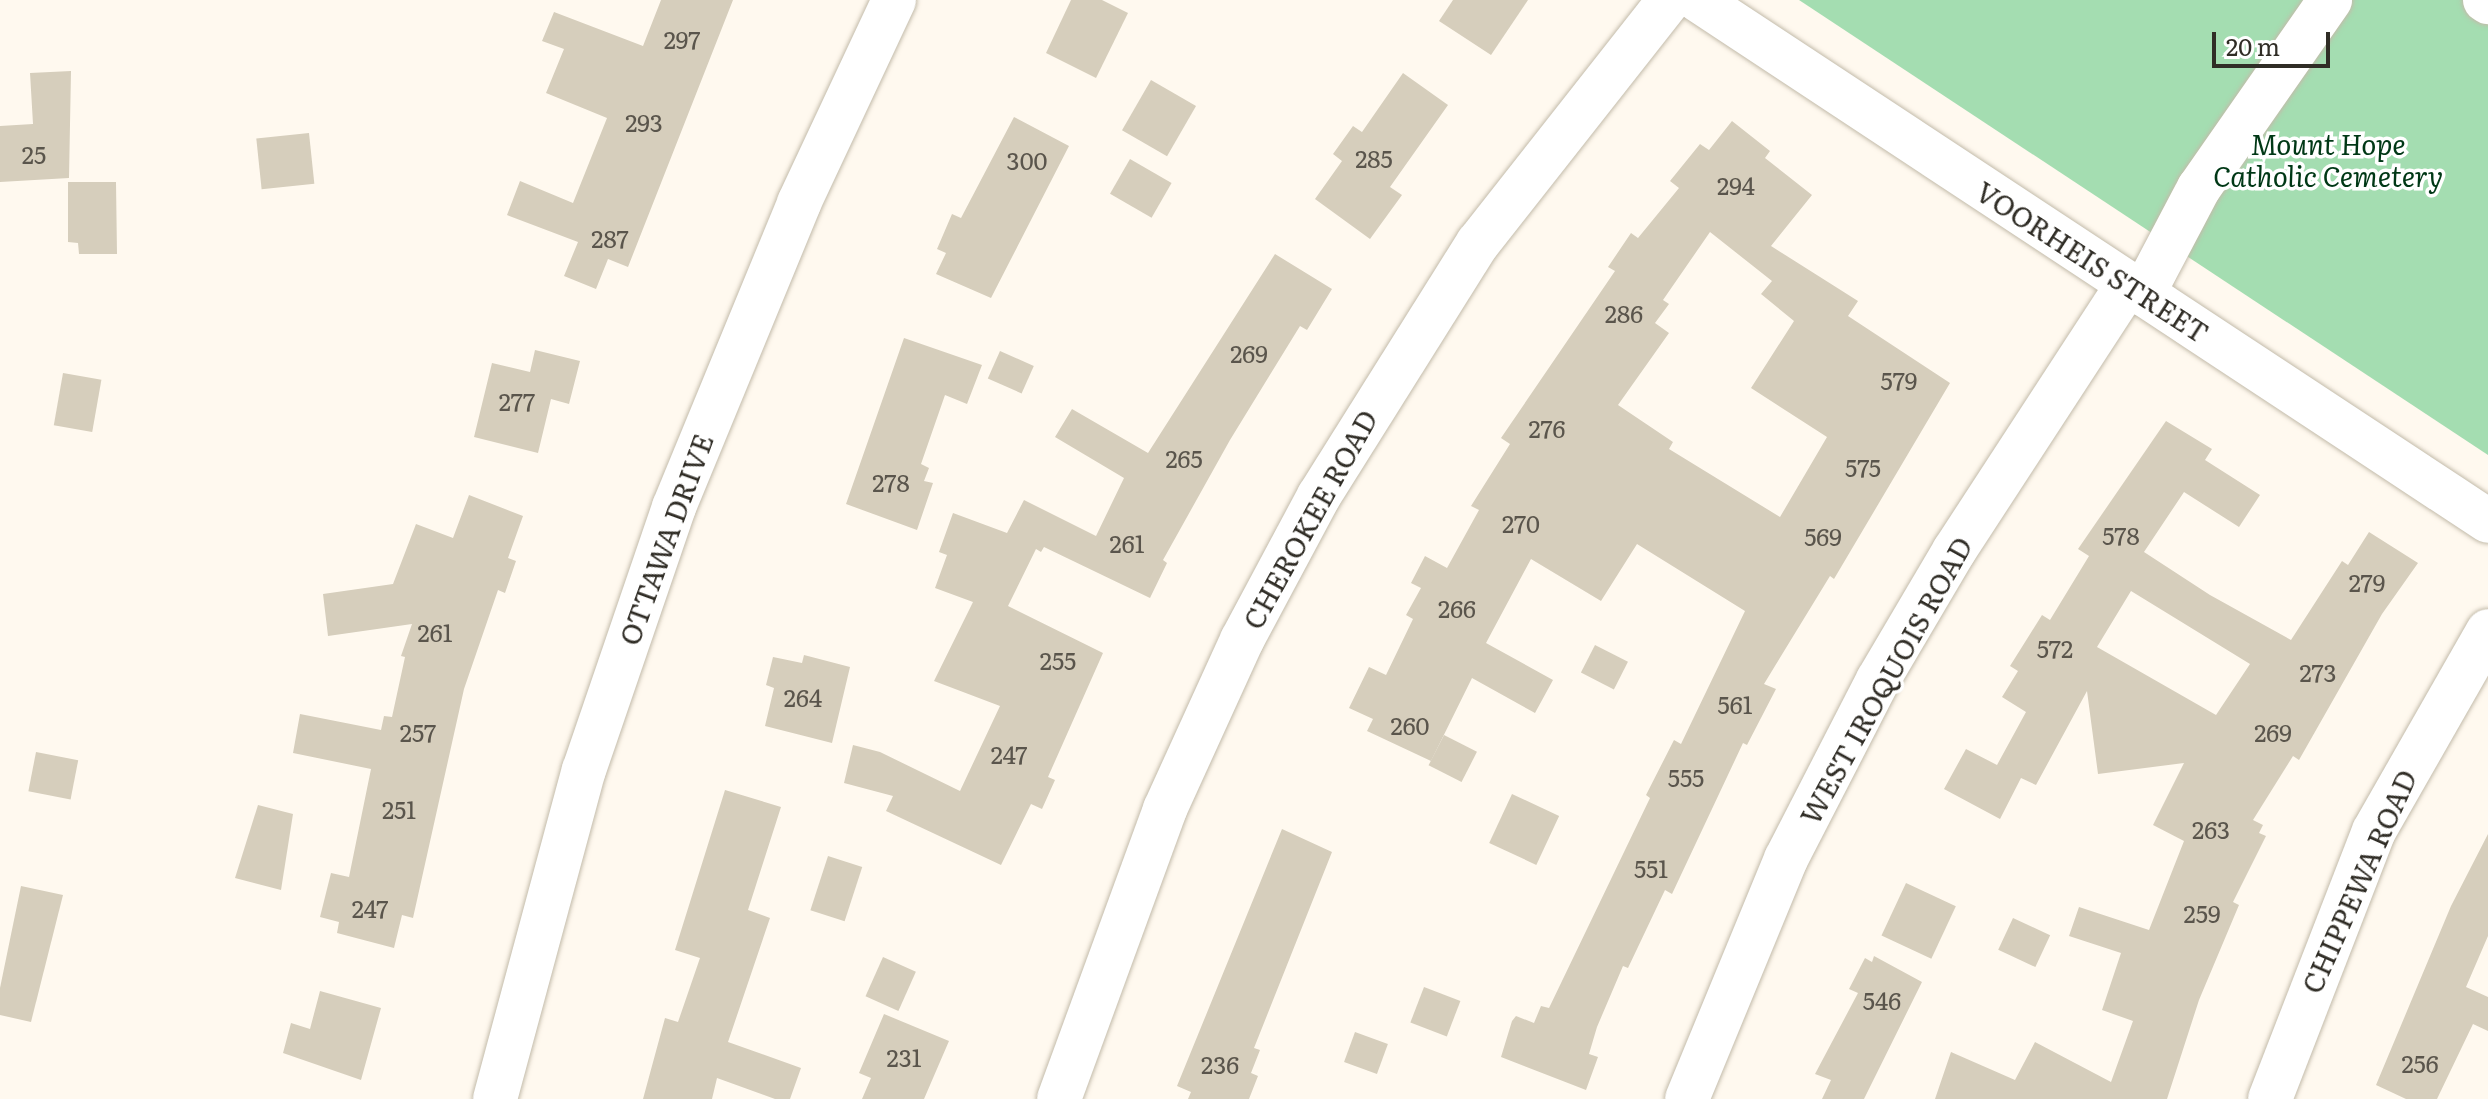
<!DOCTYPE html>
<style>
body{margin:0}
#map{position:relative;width:2488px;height:1099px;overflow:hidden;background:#fff9ef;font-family:Literata,serif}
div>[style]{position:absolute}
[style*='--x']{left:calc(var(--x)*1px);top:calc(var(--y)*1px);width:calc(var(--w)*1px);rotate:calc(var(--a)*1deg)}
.green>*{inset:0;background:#a4ddb1}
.building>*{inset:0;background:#d6cebc;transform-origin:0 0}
.roads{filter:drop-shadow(0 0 2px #c3bbaa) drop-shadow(0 0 2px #c3bbaa)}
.minor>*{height:44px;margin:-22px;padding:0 22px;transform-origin:22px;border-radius:22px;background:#fff}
span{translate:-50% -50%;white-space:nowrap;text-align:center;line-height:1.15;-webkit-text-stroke:7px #fff;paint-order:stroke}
.number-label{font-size:24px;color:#5a554c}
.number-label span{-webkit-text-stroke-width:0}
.park-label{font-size:28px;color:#003816;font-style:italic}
.street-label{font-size:28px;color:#302d26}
.scale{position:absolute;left:2212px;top:32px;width:118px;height:36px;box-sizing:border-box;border:4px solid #302d26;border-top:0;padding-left:10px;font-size:24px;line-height:28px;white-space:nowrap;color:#302d26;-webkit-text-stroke:6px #fff;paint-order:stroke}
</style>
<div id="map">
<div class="green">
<div style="clip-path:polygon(1799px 0,2488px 0,2488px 455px)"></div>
</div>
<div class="building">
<div style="clip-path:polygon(661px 0,733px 0,628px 267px,608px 259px,596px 289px,564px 276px,578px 242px,507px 215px,520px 181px,573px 203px,607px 118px,546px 93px,564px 49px,542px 41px,554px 12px,643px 46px)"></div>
<div style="clip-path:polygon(1071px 0,1102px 0,1128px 13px,1096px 78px,1046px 53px)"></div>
<div style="clip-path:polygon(1453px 0,1528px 0,1491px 55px,1439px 21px)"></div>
<div style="clip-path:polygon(71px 71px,69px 178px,0 182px,0 126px,33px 124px,30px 73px)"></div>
<div style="clip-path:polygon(1403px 73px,1448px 105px,1390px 187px,1402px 195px,1370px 239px,1315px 199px,1342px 161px,1333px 154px,1353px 126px,1362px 132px)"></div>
<div style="left:1151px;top:80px;width:52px;height:58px;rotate:30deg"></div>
<div style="clip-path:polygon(1014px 117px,1069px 146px,991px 298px,936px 274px,946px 253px,937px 249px,952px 214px,961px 218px)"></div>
<div style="clip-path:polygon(evenodd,1732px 121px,1770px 151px,1765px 158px,1812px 195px,1771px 246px,1858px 301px,1848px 316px,1950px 383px,1834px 579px,1830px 576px,1764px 684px,1776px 689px,1747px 745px,1743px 743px,1672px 894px,1665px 890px,1628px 968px,1623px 966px,1597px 1027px,1589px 1054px,1598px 1057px,1586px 1090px,1501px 1057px,1512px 1021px,1516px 1016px,1534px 1023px,1541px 1006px,1549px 1008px,1650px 798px,1646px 795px,1674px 740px,1681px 744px,1745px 611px,1637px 544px,1601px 601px,1531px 559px,1486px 643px,1553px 680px,1535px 713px,1472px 678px,1431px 761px,1367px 731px,1373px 719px,1349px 708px,1369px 667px,1386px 675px,1413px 619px,1406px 615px,1421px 588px,1411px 583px,1425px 556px,1447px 568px,1479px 510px,1471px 506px,1510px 444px,1501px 438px,1615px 271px,1608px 267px,1631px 233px,1638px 238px,1679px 188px,1670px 181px,1700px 144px,1709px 150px,1732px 121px,1710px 232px,1772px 281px,1761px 294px,1794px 321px,1751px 388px,1827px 437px,1780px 517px,1669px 449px,1673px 442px,1618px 405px,1669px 333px,1655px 323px,1669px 304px,1663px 300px,1710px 232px)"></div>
<div style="left:309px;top:133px;width:51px;height:53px;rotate:84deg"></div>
<div style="left:1130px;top:159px;width:48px;height:40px;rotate:30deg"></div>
<div style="clip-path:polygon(68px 182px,116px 182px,117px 254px,79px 254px,78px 243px,68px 242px)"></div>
<div style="clip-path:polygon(1275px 254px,1332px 289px,1307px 330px,1300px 326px,1230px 440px,1163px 560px,1167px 563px,1150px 598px,1044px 547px,1041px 552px,1036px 549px,1008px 606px,1103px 653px,1048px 777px,1055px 780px,1042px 809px,1031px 804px,1001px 865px,886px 811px,893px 796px,844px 783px,853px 745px,880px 752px,960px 791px,1000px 706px,934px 681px,973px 602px,935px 588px,947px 555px,939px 552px,953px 513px,1007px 533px,1024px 500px,1096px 536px,1124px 478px,1055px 437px,1072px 409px,1148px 453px)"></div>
<div style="clip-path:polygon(904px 338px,982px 365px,967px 404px,945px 395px,921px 464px,929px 468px,924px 481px,933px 483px,917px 530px,846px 504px)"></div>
<div style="clip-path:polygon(535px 350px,580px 361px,569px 404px,551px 399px,538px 453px,474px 437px,492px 363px,530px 372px)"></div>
<div style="left:1000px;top:351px;width:37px;height:30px;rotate:24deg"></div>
<div style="left:63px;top:373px;width:39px;height:53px;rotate:10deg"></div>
<div style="clip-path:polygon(evenodd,2166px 421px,2212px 449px,2205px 460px,2260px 495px,2239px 527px,2184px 492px,2144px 552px,2210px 595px,2291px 640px,2342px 561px,2348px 565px,2369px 532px,2418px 563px,2382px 614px,2299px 760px,2293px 756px,2253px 820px,2263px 825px,2259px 833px,2266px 836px,2233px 902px,2239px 905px,2199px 1000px,2167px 1099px,1935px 1099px,1951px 1052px,2015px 1080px,2035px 1042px,2111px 1082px,2133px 1021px,2102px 1010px,2121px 953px,2069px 936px,2079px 907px,2149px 930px,2184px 841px,2153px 825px,2184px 763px,2098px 774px,2087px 691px,2036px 785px,2021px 778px,2000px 819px,1944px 789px,1966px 749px,1997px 765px,2026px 712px,2002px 697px,2018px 671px,2010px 666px,2042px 615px,2050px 620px,2089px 556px,2078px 549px,2166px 421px,2131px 591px,2250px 664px,2216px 715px,2097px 647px,2131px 591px)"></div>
<div style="clip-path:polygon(469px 495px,523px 516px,508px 558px,516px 561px,505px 593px,498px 590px,464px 689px,413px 918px,402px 915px,394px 948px,337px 933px,339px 922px,320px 917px,331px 873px,349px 877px,371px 769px,293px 753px,300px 714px,381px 730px,384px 716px,392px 717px,405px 657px,401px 656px,412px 624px,328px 636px,323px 594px,393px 584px,416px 524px,453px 538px)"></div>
<div style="left:1595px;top:645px;width:37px;height:31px;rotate:27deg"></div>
<div style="clip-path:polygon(804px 655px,850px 667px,832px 743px,765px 726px,774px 688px,766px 685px,773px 657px,802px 663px)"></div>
<div style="left:1444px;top:735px;width:37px;height:34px;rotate:27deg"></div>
<div style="left:36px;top:752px;width:43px;height:40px;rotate:11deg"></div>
<div style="clip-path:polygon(725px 790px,781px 807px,748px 910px,770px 918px,728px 1042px,801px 1068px,790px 1099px,775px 1099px,717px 1078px,712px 1099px,643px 1099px,665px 1018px,678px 1022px,700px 958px,675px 950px)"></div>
<div style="left:1512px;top:794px;width:52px;height:54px;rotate:25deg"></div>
<div style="clip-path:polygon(258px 805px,293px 814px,281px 890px,235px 878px)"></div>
<div style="clip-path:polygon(1282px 829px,1332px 852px,1254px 1048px,1260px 1050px,1251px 1073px,1258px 1076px,1249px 1099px,1188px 1099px,1191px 1092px,1177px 1086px)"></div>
<div style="clip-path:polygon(2488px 834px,2488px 936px,2466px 987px,2488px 997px,2488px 1031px,2473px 1024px,2437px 1099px,2406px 1099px,2376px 1085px,2451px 906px)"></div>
<div style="left:828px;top:856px;width:36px;height:57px;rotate:18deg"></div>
<div style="left:1906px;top:883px;width:55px;height:58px;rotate:25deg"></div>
<div style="clip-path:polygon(21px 886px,63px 895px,31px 1022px,0 1015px,0 988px)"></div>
<div style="left:2013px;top:918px;width:41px;height:35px;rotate:25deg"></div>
<div style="clip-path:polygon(1874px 956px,1922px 982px,1864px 1099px,1822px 1099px,1831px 1080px,1815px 1074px,1858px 993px,1849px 989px,1865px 958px,1872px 962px)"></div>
<div style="left:883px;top:957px;width:36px;height:43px;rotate:24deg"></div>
<div style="left:1424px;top:987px;width:39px;height:38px;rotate:21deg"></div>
<div style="clip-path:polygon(320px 991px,381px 1008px,361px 1080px,283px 1053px,291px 1023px,310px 1029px)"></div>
<div style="clip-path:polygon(884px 1014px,949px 1041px,924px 1099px,862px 1099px,871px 1078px,859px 1073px)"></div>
<div style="left:1355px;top:1032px;width:35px;height:32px;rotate:20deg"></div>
</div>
<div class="roads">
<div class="minor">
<div style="--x:1698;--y:0;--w:946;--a:33.4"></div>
<div style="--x:2485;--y:0;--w:4;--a:34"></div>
<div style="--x:2143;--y:294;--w:120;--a:-62.2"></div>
<div style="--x:2199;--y:188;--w:229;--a:-55.1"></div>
<div style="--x:495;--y:1099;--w:341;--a:-74.9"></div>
<div style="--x:584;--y:770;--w:278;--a:-71.1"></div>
<div style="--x:674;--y:507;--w:329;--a:-67.6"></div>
<div style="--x:799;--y:203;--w:224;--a:-64.9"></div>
<div style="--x:1059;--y:1099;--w:309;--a:-69.9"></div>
<div style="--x:1165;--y:809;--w:186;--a:-65.5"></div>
<div style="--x:1242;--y:640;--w:163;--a:-61.9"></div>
<div style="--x:1319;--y:496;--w:299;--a:-57.9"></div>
<div style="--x:1478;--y:243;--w:309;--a:-51.8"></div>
<div style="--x:1687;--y:1099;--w:260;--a:-67.6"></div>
<div style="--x:1786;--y:859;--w:201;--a:-62.8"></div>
<div style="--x:1878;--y:680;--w:150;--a:-59.5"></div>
<div style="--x:1954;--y:551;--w:319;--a:-56.9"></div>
<div style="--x:2270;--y:1099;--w:287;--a:-68.8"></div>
<div style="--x:2374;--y:831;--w:230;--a:-60.3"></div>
</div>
</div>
<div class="number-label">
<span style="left:682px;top:39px">297</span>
<span style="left:644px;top:122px">293</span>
<span style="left:34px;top:154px">25</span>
<span style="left:1374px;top:158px">285</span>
<span style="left:1027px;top:160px">300</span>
<span style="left:1736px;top:185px">294</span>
<span style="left:610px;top:238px">287</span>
<span style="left:1624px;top:313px">286</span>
<span style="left:1249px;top:353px">269</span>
<span style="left:1899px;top:380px">579</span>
<span style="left:517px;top:401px">277</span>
<span style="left:1547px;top:428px">276</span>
<span style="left:1184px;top:458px">265</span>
<span style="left:1863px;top:467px">575</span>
<span style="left:891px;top:482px">278</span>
<span style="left:1521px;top:523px">270</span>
<span style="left:2121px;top:535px">578</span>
<span style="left:1823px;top:536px">569</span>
<span style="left:1127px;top:543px">261</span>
<span style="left:2367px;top:582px">279</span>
<span style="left:1457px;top:608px">266</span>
<span style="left:435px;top:632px">261</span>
<span style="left:2055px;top:648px">572</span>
<span style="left:1058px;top:660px">255</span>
<span style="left:2318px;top:672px">273</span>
<span style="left:803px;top:697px">264</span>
<span style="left:1735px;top:704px">561</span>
<span style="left:1410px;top:725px">260</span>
<span style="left:418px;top:732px">257</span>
<span style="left:2273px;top:732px">269</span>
<span style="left:1009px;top:754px">247</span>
<span style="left:1686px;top:777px">555</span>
<span style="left:399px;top:809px">251</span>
<span style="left:2211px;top:829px">263</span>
<span style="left:1651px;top:868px">551</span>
<span style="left:370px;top:908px">247</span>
<span style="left:2202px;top:913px">259</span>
<span style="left:1882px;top:1000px">546</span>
<span style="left:904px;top:1057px">231</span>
<span style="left:2420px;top:1063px">256</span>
<span style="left:1220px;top:1064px">236</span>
</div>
<div class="park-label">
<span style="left:2328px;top:159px">Mount Hope<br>Catholic Cemetery</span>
</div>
<div class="street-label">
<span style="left:2093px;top:261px;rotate:33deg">VOORHEIS STREET</span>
<span style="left:1309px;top:519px;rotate:-61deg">CHEROKEE ROAD</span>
<span style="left:665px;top:539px;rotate:-70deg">OTTAWA DRIVE</span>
<span style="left:1885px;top:680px;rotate:-61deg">WEST IROQUOIS ROAD</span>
<span style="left:2358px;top:881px;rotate:-66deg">CHIPPEWA ROAD</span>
</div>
<div class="scale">20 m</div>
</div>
